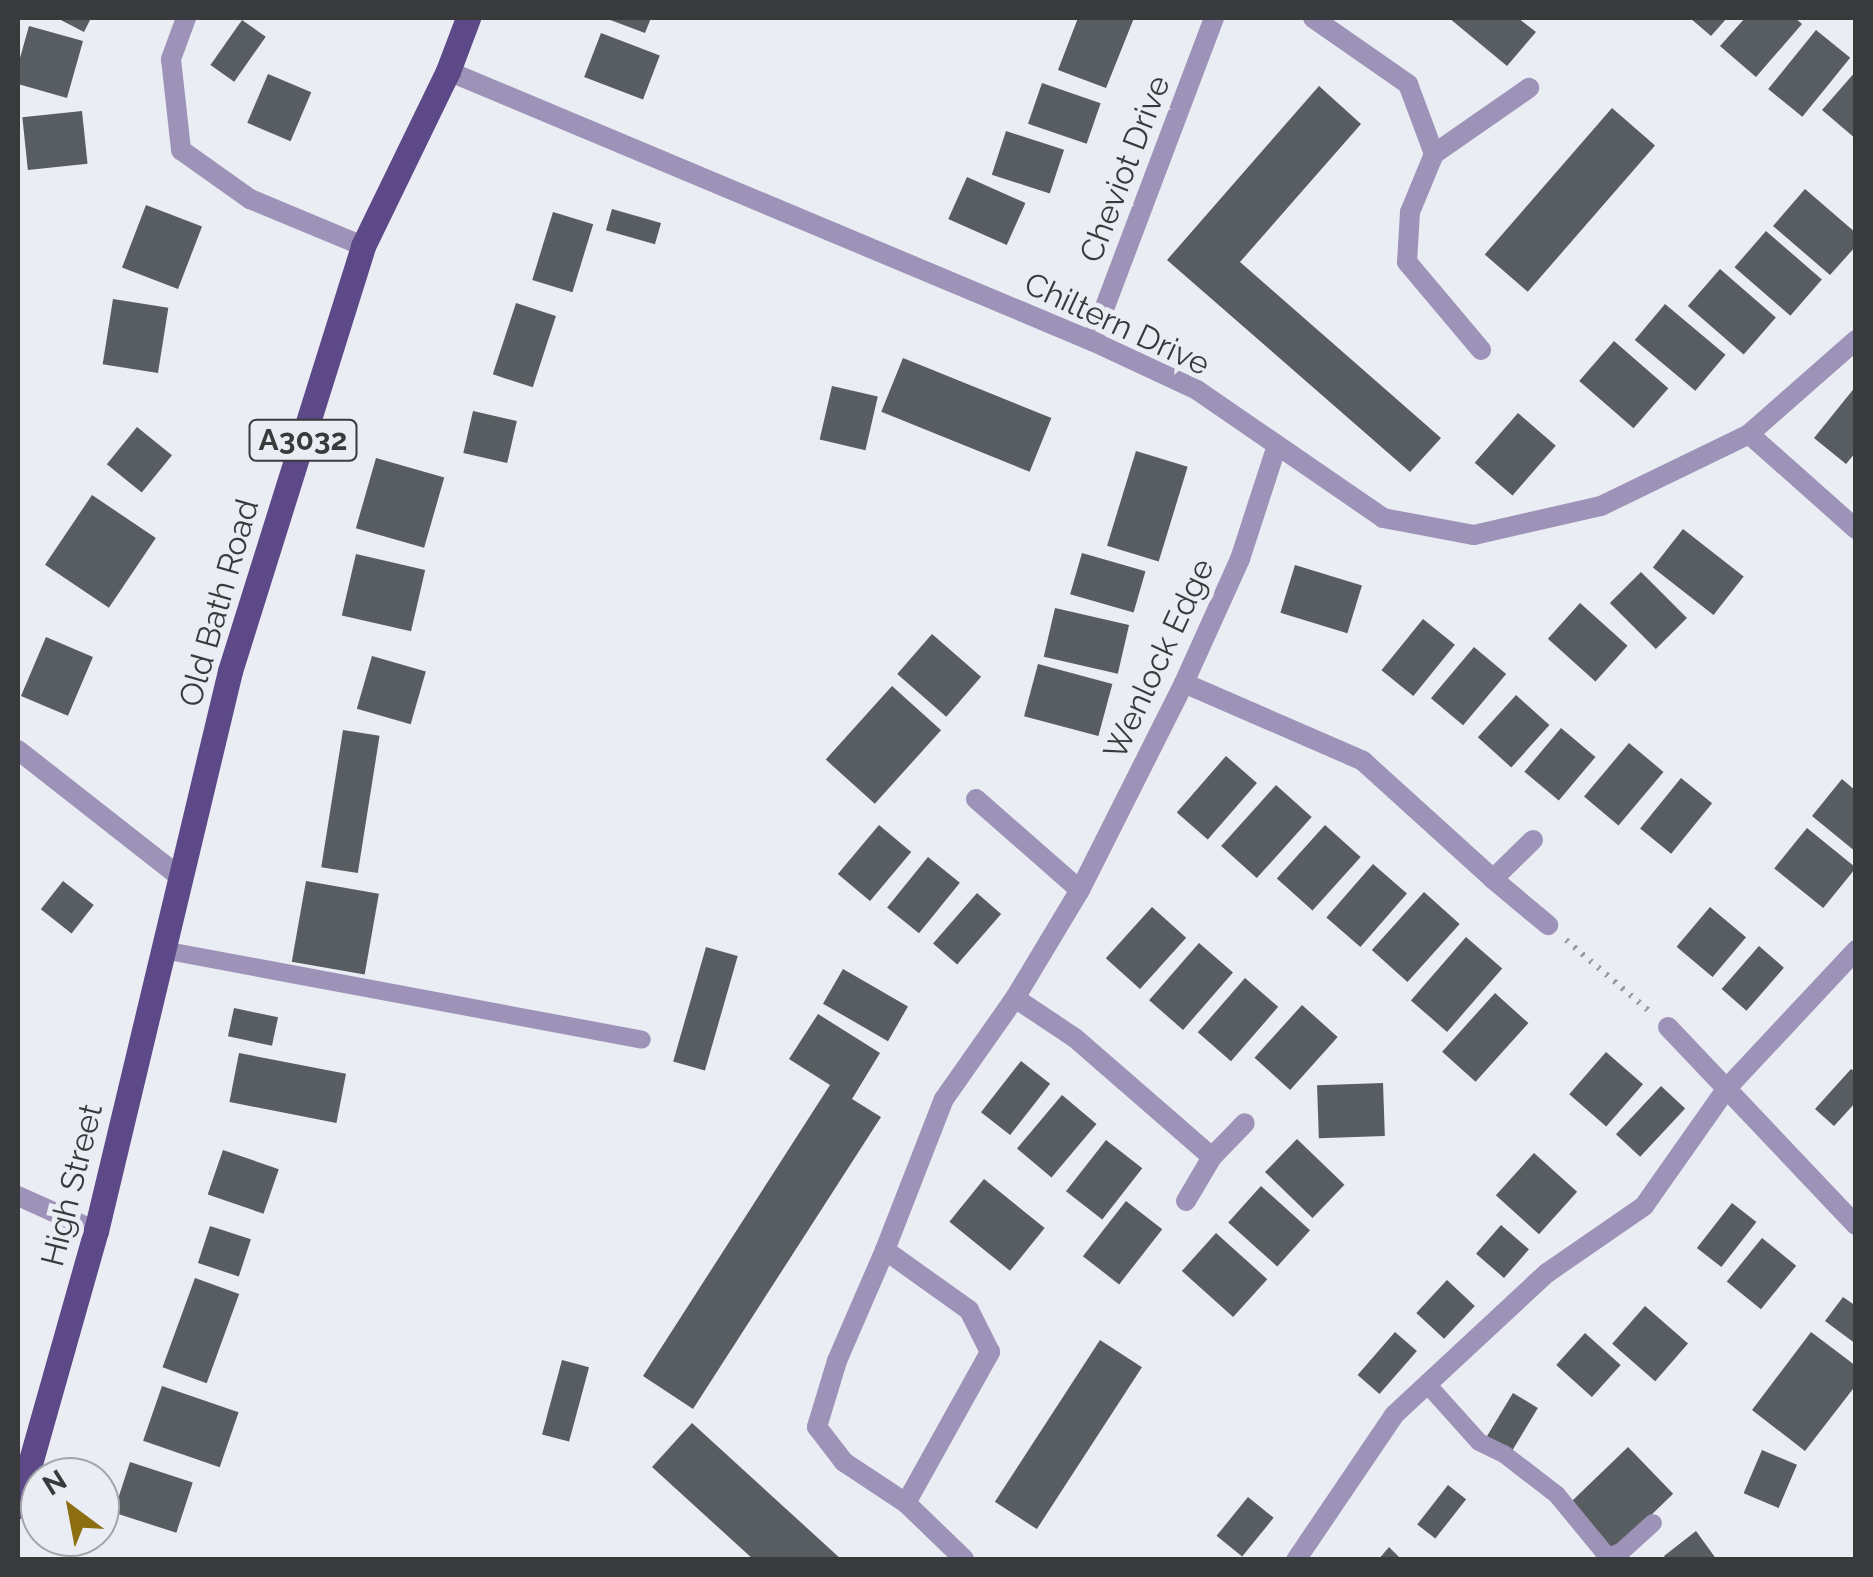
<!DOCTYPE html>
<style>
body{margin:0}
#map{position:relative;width:1873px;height:1577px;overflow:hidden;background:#eaedf3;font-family:Raleway,sans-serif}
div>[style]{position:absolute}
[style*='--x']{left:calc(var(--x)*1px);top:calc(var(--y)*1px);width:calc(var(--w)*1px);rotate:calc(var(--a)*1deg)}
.building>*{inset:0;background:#575d60;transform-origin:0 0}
.path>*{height:6px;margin-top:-3px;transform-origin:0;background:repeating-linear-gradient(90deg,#999ca0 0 2.5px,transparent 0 10.5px)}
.lane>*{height:18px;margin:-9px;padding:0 9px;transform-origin:9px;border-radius:9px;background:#9d93b8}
.street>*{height:20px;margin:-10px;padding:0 10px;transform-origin:10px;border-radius:10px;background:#9d93b8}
.primary>*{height:25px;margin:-12.5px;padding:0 12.5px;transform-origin:12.5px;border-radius:12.5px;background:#5d4888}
span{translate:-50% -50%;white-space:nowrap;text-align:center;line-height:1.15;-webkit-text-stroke:10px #eaedf3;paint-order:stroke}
.shield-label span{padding:2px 8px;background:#eaedf3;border:2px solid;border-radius:8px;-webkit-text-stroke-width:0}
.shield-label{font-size:30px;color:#383a3c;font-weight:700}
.street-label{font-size:32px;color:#383a3c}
.frame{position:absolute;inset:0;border:20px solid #383a3c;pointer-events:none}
.north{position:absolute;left:20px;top:1457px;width:100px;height:100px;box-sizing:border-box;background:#eaedf3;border:2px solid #a3a5aa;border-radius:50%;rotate:328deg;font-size:28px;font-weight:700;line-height:40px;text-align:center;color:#383a3c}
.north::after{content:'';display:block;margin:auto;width:35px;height:45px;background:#8d6f12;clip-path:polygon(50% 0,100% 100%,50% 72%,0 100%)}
</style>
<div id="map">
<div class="building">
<div style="clip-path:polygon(57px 18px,91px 18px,84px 32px)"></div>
<div style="clip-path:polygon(605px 18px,651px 18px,645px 33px)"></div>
<div style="clip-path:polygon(1078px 18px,1134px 18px,1106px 88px,1058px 70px)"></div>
<div style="clip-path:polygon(1449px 18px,1518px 18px,1536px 32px,1507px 66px)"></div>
<div style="clip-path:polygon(1690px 18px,1727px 18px,1711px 36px)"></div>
<div style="clip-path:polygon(1745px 18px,1795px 18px,1802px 24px,1756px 77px,1720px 46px)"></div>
<div style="left:242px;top:20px;width:29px;height:55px;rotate:35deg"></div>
<div style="clip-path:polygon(29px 26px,83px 41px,67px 98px,18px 84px,18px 65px)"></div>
<div style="left:1816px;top:30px;width:44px;height:76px;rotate:39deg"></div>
<div style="left:601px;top:33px;width:63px;height:47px;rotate:21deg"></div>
<div style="clip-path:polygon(1856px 71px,1856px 139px,1822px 110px)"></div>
<div style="left:268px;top:74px;width:47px;height:53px;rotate:23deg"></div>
<div style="left:1042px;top:83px;width:62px;height:43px;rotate:19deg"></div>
<div style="clip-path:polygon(1319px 86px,1361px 124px,1240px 262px,1441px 438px,1410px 472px,1167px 260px)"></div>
<div style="left:1612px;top:108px;width:57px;height:194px;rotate:41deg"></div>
<div style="left:82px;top:111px;width:53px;height:60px;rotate:84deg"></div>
<div style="left:1006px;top:131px;width:61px;height:46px;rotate:18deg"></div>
<div style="left:967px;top:177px;width:64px;height:46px;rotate:24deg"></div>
<div style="clip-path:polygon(1805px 189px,1856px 233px,1856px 246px,1830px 275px,1773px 226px)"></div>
<div style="left:146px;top:205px;width:60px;height:67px;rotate:21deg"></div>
<div style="left:612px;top:209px;width:51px;height:22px;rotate:16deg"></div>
<div style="left:553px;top:212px;width:42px;height:71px;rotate:17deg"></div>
<div style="left:1766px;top:231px;width:74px;height:48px;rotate:41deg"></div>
<div style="left:1720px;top:269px;width:74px;height:49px;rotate:41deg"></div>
<div style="left:113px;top:299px;width:56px;height:66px;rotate:9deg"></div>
<div style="left:516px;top:303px;width:42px;height:75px;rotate:18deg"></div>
<div style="left:1665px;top:304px;width:79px;height:47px;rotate:40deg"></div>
<div style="left:1614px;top:341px;width:72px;height:53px;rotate:41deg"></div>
<div style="left:903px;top:358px;width:160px;height:58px;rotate:22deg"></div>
<div style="left:832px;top:386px;width:47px;height:55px;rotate:13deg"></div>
<div style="clip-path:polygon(1856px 386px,1856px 452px,1846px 464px,1814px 438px)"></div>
<div style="left:473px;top:411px;width:45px;height:43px;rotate:13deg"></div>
<div style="left:1518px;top:413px;width:50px;height:66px;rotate:41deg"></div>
<div style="left:137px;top:427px;width:45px;height:48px;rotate:39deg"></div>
<div style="left:1136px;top:451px;width:54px;height:99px;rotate:17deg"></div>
<div style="left:376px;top:458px;width:71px;height:73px;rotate:16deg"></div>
<div style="left:92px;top:495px;width:77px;height:84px;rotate:34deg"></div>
<div style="left:1683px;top:529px;width:77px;height:49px;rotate:38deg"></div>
<div style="left:1082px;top:553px;width:66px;height:43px;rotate:16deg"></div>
<div style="left:356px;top:554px;width:71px;height:63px;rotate:13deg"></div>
<div style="left:1295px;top:565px;width:70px;height:50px;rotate:17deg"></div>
<div style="left:1641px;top:572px;width:65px;height:44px;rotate:45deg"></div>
<div style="left:1580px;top:603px;width:64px;height:48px;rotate:42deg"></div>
<div style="left:1055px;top:608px;width:76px;height:50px;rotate:13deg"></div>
<div style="left:1423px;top:619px;width:41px;height:66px;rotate:39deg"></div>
<div style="left:932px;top:634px;width:65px;height:53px;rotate:41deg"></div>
<div style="left:46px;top:637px;width:51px;height:64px;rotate:23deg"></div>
<div style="left:1474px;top:647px;width:42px;height:67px;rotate:40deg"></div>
<div style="left:372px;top:656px;width:56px;height:55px;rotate:16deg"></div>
<div style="left:1038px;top:664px;width:77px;height:54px;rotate:15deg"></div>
<div style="left:892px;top:686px;width:66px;height:99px;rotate:42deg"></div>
<div style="left:1516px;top:695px;width:45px;height:57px;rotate:42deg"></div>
<div style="left:1561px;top:728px;width:45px;height:57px;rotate:40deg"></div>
<div style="left:343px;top:730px;width:37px;height:139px;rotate:9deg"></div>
<div style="left:1629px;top:743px;width:45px;height:70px;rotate:40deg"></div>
<div style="left:1226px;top:756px;width:41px;height:75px;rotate:41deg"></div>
<div style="left:1681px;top:778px;width:40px;height:65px;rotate:39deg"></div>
<div style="clip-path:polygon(1842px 779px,1856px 791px,1856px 852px,1812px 816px)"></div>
<div style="left:1276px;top:785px;width:48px;height:82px;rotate:42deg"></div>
<div style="left:879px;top:825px;width:42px;height:64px;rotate:40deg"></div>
<div style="left:1325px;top:825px;width:48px;height:72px;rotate:42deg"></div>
<div style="left:1807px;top:828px;width:63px;height:52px;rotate:39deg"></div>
<div style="left:928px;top:857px;width:41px;height:65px;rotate:39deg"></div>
<div style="left:1373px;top:864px;width:45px;height:71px;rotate:41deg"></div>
<div style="left:63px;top:881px;width:39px;height:36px;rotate:38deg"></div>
<div style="left:306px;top:881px;width:74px;height:82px;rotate:10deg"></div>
<div style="left:1424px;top:892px;width:48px;height:78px;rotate:42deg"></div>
<div style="left:977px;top:893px;width:32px;height:67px;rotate:41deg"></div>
<div style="left:1152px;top:907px;width:46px;height:69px;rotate:42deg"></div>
<div style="left:1710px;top:907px;width:47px;height:52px;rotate:40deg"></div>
<div style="left:1466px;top:937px;width:48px;height:84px;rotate:41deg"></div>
<div style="left:1199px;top:943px;width:45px;height:76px;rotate:41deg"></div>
<div style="left:1759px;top:946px;width:33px;height:57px;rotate:41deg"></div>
<div style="left:706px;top:947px;width:33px;height:119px;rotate:16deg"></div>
<div style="left:843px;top:969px;width:75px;height:40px;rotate:30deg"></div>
<div style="left:1245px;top:978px;width:44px;height:72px;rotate:41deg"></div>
<div style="left:1495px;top:993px;width:45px;height:79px;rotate:42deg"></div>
<div style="left:1302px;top:1005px;width:48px;height:71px;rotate:42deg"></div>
<div style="left:234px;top:1008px;width:45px;height:29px;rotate:12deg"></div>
<div style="clip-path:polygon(818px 1014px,880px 1053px,852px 1099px,881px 1117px,693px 1409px,643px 1376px,830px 1085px,789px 1059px)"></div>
<div style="left:1606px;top:1052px;width:49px;height:56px;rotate:41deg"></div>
<div style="left:239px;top:1053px;width:109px;height:50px;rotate:11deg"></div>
<div style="left:1021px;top:1061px;width:37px;height:65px;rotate:38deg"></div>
<div style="clip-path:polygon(1851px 1069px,1856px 1072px,1856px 1102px,1834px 1126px,1815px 1109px)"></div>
<div style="left:1383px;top:1083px;width:53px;height:66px;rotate:88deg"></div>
<div style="left:1661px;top:1086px;width:33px;height:66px;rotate:43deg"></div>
<div style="left:1062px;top:1095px;width:45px;height:70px;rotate:40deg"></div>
<div style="left:1297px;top:1139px;width:66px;height:46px;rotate:44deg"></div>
<div style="left:1106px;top:1140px;width:46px;height:65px;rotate:38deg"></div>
<div style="left:223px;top:1150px;width:59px;height:47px;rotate:19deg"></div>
<div style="left:1534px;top:1153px;width:58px;height:57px;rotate:42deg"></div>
<div style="left:984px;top:1179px;width:78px;height:55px;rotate:39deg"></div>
<div style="left:1261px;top:1186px;width:66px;height:49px;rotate:42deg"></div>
<div style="left:1126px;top:1201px;width:46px;height:70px;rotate:38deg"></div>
<div style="left:1732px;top:1203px;width:31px;height:57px;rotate:38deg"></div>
<div style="left:1501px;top:1225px;width:37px;height:38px;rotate:41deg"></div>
<div style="left:210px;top:1226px;width:43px;height:39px;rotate:18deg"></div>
<div style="left:1216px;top:1233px;width:69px;height:51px;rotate:42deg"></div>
<div style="left:1762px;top:1238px;width:44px;height:56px;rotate:39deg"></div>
<div style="left:195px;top:1278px;width:47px;height:95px;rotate:20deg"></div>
<div style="left:1447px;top:1280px;width:38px;height:45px;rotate:43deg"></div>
<div style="clip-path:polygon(1843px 1297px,1856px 1306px,1856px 1344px,1825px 1321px)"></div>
<div style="left:1645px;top:1306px;width:57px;height:50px;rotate:41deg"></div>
<div style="left:1395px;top:1332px;width:29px;height:57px;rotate:41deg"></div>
<div style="clip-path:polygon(1811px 1332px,1856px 1366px,1856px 1385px,1805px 1451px,1752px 1410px)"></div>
<div style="left:1585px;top:1333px;width:48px;height:43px;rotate:42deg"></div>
<div style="left:1100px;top:1340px;width:50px;height:193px;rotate:33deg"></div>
<div style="left:562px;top:1360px;width:28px;height:77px;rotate:15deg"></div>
<div style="left:162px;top:1386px;width:81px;height:58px;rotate:19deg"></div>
<div style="left:1513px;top:1393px;width:29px;height:52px;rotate:31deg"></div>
<div style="clip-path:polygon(692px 1423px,842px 1560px,754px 1560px,652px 1467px)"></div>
<div style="left:1628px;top:1447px;width:65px;height:84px;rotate:46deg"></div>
<div style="left:1762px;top:1450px;width:38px;height:47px;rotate:23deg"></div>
<div style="left:130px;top:1462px;width:66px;height:53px;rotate:18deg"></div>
<div style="left:1448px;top:1485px;width:23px;height:50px;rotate:38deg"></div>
<div style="left:1248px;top:1497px;width:33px;height:50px;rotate:39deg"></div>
<div style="clip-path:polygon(1696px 1531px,1717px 1560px,1667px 1560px,1664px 1556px)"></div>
<div style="clip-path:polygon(1389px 1547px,1402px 1560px,1378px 1560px)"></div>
</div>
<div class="path">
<div style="--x:1566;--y:940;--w:108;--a:40.5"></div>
</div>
<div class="lane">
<div style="--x:163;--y:950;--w:487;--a:10.6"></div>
<div style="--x:1427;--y:1384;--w:78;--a:48.1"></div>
<div style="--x:1479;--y:1442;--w:28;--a:26"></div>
<div style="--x:1504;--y:1454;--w:67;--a:37.7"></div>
<div style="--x:1557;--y:1495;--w:80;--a:50.6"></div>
<div style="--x:1608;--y:1557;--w:14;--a:-21"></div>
<div style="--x:1621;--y:1552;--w:43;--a:-42.2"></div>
</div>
<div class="street">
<div style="--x:186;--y:18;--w:44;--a:110.1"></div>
<div style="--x:171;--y:59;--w:92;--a:83.7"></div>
<div style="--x:181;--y:150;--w:85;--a:35.4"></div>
<div style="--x:250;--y:199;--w:122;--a:22.6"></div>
<div style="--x:1313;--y:18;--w:116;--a:34.8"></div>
<div style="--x:1408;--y:84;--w:75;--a:69.6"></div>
<div style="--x:1434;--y:154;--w:63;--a:112.5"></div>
<div style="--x:1410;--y:212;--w:50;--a:93.4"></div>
<div style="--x:1407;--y:262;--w:115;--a:49.9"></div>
<div style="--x:448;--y:71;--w:698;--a:22.75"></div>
<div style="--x:1092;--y:341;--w:116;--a:25"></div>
<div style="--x:1197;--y:390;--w:226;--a:34.5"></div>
<div style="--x:1383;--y:518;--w:93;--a:10.6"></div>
<div style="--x:1474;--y:535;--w:130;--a:-12.9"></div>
<div style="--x:1601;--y:506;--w:165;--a:-25.9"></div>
<div style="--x:1749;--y:434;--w:142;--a:-41.3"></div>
<div style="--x:1434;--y:154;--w:116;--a:-34.8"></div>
<div style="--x:1092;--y:341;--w:345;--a:-69.3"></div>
<div style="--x:1749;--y:434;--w:143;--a:41.6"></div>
<div style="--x:1184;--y:683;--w:195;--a:23.5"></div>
<div style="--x:1363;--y:761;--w:176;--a:42.2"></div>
<div style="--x:1493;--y:879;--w:56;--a:-44.3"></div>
<div style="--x:18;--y:750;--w:206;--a:38.1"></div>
<div style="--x:976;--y:799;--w:138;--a:41.2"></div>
<div style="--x:1493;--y:879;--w:72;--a:39.9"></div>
<div style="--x:1015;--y:998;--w:72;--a:33.7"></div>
<div style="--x:1075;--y:1038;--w:181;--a:41"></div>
<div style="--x:1212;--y:1157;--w:47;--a:-45.9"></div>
<div style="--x:1668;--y:1027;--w:273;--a:46.5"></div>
<div style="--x:18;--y:1196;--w:85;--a:24.2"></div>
<div style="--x:1186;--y:1201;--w:51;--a:-59.4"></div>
<div style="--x:885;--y:1250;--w:121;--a:113.4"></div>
<div style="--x:837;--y:1361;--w:69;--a:106.9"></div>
<div style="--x:817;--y:1427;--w:44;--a:52.4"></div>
<div style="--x:844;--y:1462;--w:74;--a:33.5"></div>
<div style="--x:964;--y:1559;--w:81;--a:-136"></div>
<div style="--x:906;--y:1503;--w:173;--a:-60.9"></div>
<div style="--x:990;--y:1352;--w:47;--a:-116.6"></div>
<div style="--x:969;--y:1310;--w:103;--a:-144.5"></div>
<div style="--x:885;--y:1250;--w:162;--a:-68.7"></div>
<div style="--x:944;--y:1099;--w:123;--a:-54.9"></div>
<div style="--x:1015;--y:998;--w:126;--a:-59"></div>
<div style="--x:1080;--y:890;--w:232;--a:-63.3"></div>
<div style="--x:1184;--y:683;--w:136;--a:-65.7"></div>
<div style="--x:1240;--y:559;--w:117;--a:-72"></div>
<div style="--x:1296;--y:1560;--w:175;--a:-55.9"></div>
<div style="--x:1394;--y:1415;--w:209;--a:-42.9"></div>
<div style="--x:1547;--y:1273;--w:118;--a:-34.6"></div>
<div style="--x:1644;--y:1206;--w:144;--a:-54.9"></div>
<div style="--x:1727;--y:1088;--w:189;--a:-46.9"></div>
</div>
<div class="primary">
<div style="--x:18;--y:1506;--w:286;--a:-74.2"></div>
<div style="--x:96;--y:1231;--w:576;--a:-76.54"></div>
<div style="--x:230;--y:671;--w:445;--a:-72.6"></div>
<div style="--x:363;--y:246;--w:195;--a:-64.1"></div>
<div style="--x:448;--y:71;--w:57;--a:-69.3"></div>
</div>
<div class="shield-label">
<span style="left:303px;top:440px">A3032</span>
</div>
<div class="street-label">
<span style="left:1125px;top:169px;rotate:-69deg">Cheviot Drive</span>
<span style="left:1117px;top:324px;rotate:25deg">Chiltern Drive</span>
<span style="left:219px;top:603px;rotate:-74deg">Old Bath Road</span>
<span style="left:1159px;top:659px;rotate:-65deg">Wenlock Edge</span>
<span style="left:72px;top:1185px;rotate:-76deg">High Street</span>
</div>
<div class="frame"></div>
<div class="north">N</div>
</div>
